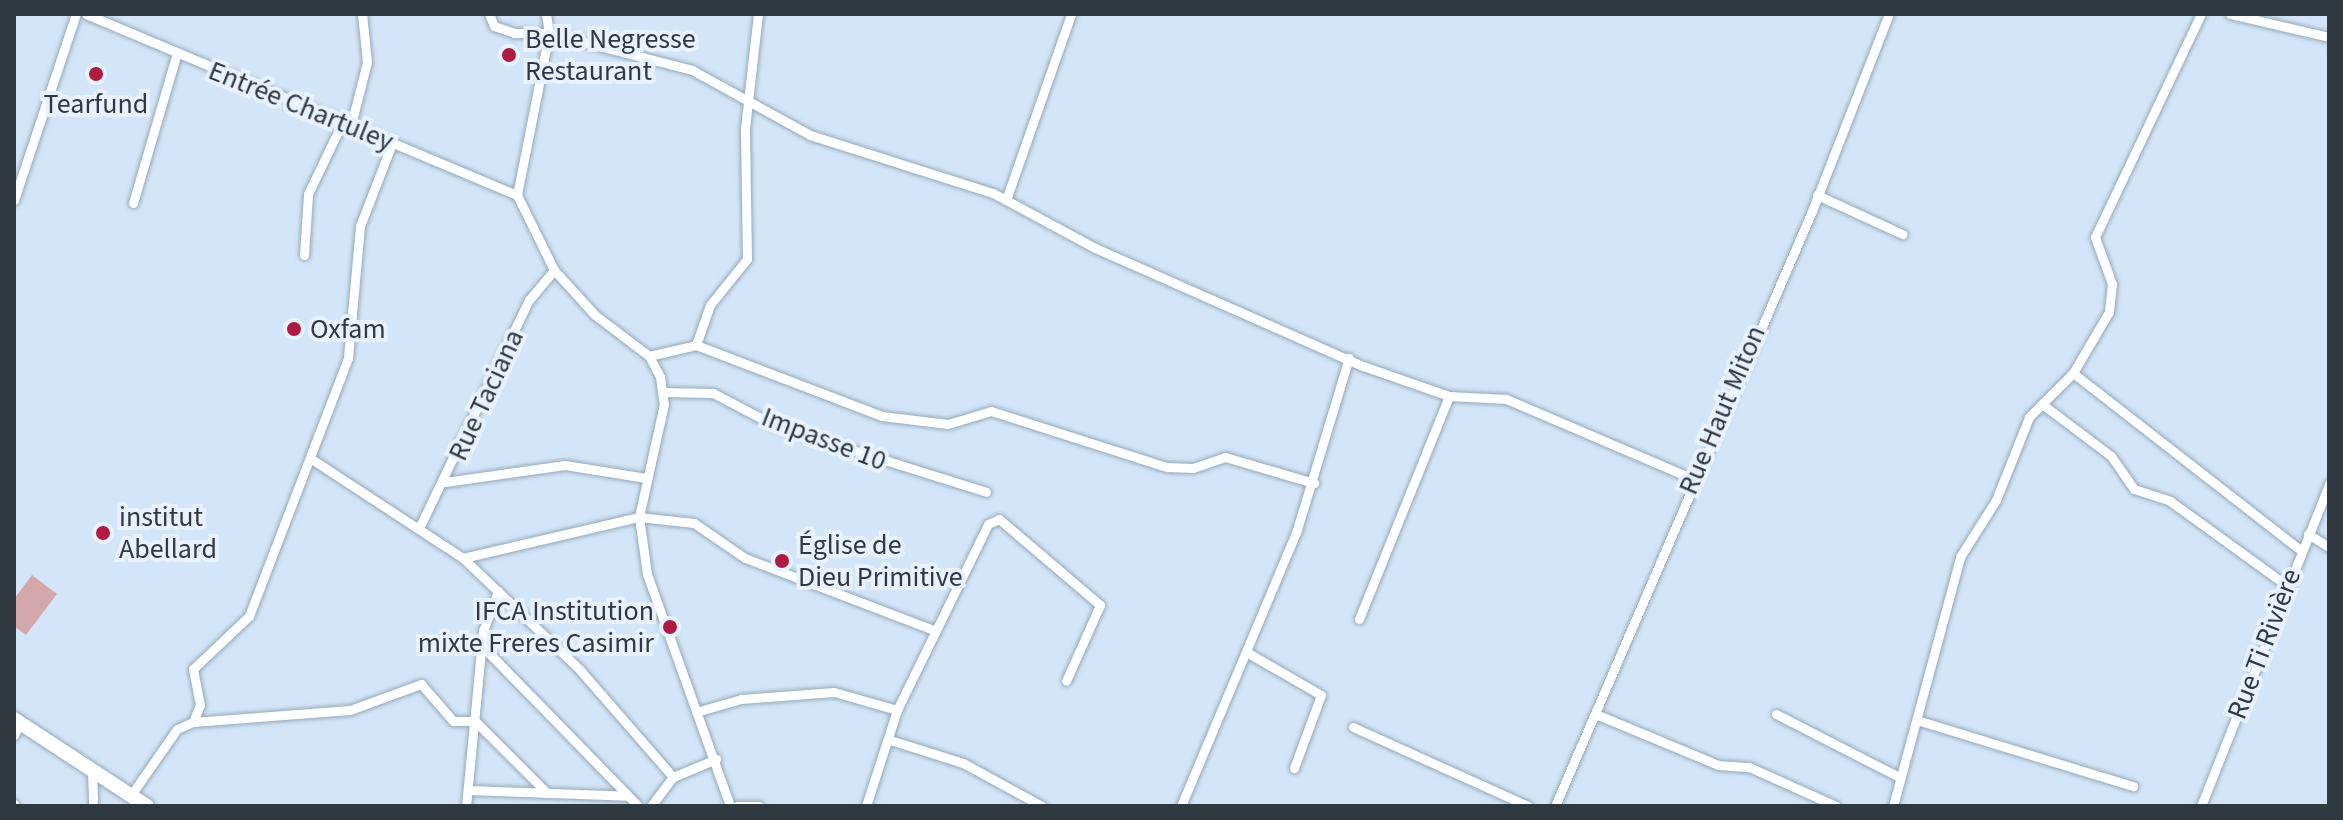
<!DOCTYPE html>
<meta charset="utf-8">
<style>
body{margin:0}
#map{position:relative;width:2343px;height:820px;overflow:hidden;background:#d3e6f9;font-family:"Source Sans 3",sans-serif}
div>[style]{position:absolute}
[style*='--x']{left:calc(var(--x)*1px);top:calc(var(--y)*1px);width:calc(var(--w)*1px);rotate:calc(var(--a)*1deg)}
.green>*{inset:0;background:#d3a8aa}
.roads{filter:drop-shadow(0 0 2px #95a8ba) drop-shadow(0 0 2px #95a8ba)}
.minor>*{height:9px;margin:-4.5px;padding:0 4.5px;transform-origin:4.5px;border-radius:4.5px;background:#fff}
.secondary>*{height:14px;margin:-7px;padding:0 7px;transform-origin:7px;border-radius:7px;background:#fff}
.dots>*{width:22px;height:22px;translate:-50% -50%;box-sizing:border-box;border:4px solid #e7f2fe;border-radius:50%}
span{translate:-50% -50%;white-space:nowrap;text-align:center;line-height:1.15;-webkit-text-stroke:8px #e7f2fe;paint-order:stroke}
.poi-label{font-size:28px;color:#313940}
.left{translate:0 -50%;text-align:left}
.right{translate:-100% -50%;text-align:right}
.street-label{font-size:28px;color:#313940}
.frame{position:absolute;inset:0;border:16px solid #313940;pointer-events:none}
</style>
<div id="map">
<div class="green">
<div style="clip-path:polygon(32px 575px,57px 594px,26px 635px,14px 626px,14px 599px)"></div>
</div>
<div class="roads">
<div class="minor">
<div style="--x:86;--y:14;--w:467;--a:22.8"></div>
<div style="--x:489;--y:14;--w:13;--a:67"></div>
<div style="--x:494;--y:26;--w:21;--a:19"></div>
<div style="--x:514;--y:33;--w:35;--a:0"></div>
<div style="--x:549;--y:33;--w:148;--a:14.5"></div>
<div style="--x:692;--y:70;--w:135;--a:28.8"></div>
<div style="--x:810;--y:135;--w:192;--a:17.6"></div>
<div style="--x:993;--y:193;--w:116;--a:28.3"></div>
<div style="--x:1095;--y:248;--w:293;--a:23.8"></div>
<div style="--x:1363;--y:366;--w:91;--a:19.2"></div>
<div style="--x:1449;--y:396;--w:57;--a:3"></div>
<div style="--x:1506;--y:399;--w:204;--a:23.1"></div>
<div style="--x:2230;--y:14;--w:102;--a:13.1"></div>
<div style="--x:352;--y:121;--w:61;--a:-75.7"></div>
<div style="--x:367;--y:62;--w:48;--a:-95.9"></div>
<div style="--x:517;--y:195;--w:84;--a:63.7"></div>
<div style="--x:554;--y:270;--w:61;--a:47.7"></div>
<div style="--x:595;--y:315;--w:68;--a:37.2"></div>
<div style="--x:649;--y:356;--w:24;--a:62"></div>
<div style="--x:660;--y:377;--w:27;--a:82"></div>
<div style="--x:664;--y:404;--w:116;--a:102.5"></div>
<div style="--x:639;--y:517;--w:58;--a:82"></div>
<div style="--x:647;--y:574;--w:246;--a:70.3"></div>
<div style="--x:517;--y:195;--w:165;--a:-78.8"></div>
<div style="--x:549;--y:33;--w:19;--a:-99"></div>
<div style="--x:1817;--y:195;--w:94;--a:24.6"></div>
<div style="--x:14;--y:200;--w:196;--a:-71.6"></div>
<div style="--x:1006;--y:200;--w:197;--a:-70.7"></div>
<div style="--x:133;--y:203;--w:153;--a:-73.7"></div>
<div style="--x:304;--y:255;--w:61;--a:-86.2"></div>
<div style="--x:308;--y:194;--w:83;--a:-64.4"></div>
<div style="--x:696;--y:345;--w:42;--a:-70.7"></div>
<div style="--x:710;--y:305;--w:59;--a:-51.2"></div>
<div style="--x:747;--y:259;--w:131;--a:-90.9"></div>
<div style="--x:745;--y:128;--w:115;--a:-83.5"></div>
<div style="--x:649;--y:356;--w:48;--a:-13.2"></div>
<div style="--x:696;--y:345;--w:199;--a:20.9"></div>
<div style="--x:882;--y:416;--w:66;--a:6.9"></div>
<div style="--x:948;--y:424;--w:45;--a:-16.8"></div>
<div style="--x:991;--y:411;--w:185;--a:17.7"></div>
<div style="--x:1167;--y:467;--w:26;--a:2"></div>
<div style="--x:1193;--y:468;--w:34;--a:-19"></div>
<div style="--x:1225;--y:457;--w:93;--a:16.3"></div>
<div style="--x:2073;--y:373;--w:286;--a:37.9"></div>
<div style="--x:662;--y:392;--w:51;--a:1.1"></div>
<div style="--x:713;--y:393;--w:71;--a:27.6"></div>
<div style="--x:776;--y:426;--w:220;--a:17.4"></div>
<div style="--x:2042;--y:404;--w:86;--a:37"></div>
<div style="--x:2111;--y:456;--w:40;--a:55.1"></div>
<div style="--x:2134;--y:489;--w:38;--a:18"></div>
<div style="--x:2170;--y:501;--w:143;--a:35.9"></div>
<div style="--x:313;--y:460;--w:179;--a:33.2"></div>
<div style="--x:463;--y:558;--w:162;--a:43.7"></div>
<div style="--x:580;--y:670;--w:142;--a:49"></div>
<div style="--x:445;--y:482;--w:121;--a:-8.1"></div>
<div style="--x:565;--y:465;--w:82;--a:9.1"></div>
<div style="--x:421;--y:524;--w:249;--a:-64.3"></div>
<div style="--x:529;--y:300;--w:39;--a:-50"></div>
<div style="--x:2308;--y:534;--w:25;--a:32"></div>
<div style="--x:463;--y:558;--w:181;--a:-13.1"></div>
<div style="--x:639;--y:517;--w:55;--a:6.2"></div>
<div style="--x:694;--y:523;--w:62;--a:34.5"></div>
<div style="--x:745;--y:558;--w:204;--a:20.9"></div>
<div style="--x:1359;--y:619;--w:240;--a:-68"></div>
<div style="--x:483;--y:647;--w:222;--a:45.7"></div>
<div style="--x:1248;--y:653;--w:84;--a:29.9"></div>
<div style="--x:1321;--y:695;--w:78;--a:110.3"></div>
<div style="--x:696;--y:712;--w:47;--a:-16.1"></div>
<div style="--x:741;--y:699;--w:93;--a:-4.3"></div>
<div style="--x:834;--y:692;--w:66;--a:15.9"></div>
<div style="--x:897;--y:710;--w:207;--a:-63.9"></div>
<div style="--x:988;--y:524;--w:12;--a:-24"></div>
<div style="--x:999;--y:519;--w:133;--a:40.4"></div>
<div style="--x:1100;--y:605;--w:83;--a:114.1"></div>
<div style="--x:1776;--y:714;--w:140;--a:27.1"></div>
<div style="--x:1598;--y:715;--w:130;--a:22.6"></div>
<div style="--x:1718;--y:765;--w:31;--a:4"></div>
<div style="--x:1749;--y:767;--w:95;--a:24.1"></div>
<div style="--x:1920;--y:721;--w:223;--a:17"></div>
<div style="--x:193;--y:722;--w:18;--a:-68"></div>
<div style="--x:200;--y:705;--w:37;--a:-101"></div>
<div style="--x:193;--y:669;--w:77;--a:-43.4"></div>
<div style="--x:249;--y:616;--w:276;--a:-69"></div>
<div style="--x:348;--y:358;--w:133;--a:-84.8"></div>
<div style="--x:360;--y:226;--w:91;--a:-68.8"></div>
<div style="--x:1353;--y:727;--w:192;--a:24.3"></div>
<div style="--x:14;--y:735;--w:13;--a:-63"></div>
<div style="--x:890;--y:740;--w:77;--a:17.5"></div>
<div style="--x:963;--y:763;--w:90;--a:28.6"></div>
<div style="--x:92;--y:770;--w:36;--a:88"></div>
<div style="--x:468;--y:790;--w:160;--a:2.1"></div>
<div style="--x:131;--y:795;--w:80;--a:-55.1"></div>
<div style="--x:177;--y:729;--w:17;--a:-24"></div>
<div style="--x:193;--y:722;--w:157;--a:-4.4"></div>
<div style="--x:350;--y:710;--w:76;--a:-20.1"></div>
<div style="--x:421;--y:684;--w:49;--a:49.1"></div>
<div style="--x:453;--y:721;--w:22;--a:0"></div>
<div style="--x:475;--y:721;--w:102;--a:45"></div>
<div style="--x:14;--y:804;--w:2;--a:90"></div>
<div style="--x:466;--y:806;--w:176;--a:-84.5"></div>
<div style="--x:483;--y:631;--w:43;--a:-69.4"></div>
<div style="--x:651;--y:806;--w:36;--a:-53"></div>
<div style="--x:673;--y:777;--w:47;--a:-22.7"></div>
<div style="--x:737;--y:806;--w:22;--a:0"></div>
<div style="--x:866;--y:806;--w:101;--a:-72.1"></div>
<div style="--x:1181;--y:806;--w:296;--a:-67.2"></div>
<div style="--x:1296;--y:533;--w:183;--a:-73.2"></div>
<div style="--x:1555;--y:806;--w:648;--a:-66.64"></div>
<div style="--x:1812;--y:211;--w:212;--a:-68.7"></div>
<div style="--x:1893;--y:806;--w:258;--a:-74.9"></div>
<div style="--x:1960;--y:557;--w:67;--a:-57.7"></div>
<div style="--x:1996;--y:500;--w:89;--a:-68.3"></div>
<div style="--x:2029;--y:417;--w:62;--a:-45"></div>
<div style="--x:2073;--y:373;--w:71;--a:-59.5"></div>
<div style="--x:2109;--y:312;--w:28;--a:-84"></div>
<div style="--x:2112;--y:284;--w:50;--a:-109.9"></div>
<div style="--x:2095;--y:237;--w:247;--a:-64.6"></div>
<div style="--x:2201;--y:806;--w:347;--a:-68.3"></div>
</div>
<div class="secondary">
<div style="--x:14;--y:719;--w:159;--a:33.2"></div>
</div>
</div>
<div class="dots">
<div style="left:509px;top:55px;background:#ae1a40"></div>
<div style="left:96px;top:74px;background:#ae1a40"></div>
<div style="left:294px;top:329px;background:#ae1a40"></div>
<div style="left:103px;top:533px;background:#ae1a40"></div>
<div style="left:782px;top:561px;background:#ae1a40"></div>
<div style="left:670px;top:627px;background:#ae1a40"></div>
</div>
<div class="poi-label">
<span class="left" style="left:525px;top:55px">Belle Negresse<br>Restaurant</span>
<span style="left:96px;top:104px">Tearfund</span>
<span class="left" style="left:310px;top:329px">Oxfam</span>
<span class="left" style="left:119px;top:533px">institut<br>Abellard</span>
<span class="left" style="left:798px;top:561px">Église de<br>Dieu Primitive</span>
<span class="right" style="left:654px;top:627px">IFCA Institution<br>mixte Freres Casimir</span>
</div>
<div class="street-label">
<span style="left:301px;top:106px;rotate:22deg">Entrée Chartuley</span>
<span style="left:486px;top:395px;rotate:-65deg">Rue Taciana</span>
<span style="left:1722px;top:410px;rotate:-67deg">Rue Haut Miton</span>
<span style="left:824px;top:439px;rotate:21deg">Impasse 10</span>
<span style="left:2264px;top:644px;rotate:-69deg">Rue Ti Rivière</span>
</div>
<div class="frame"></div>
</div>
